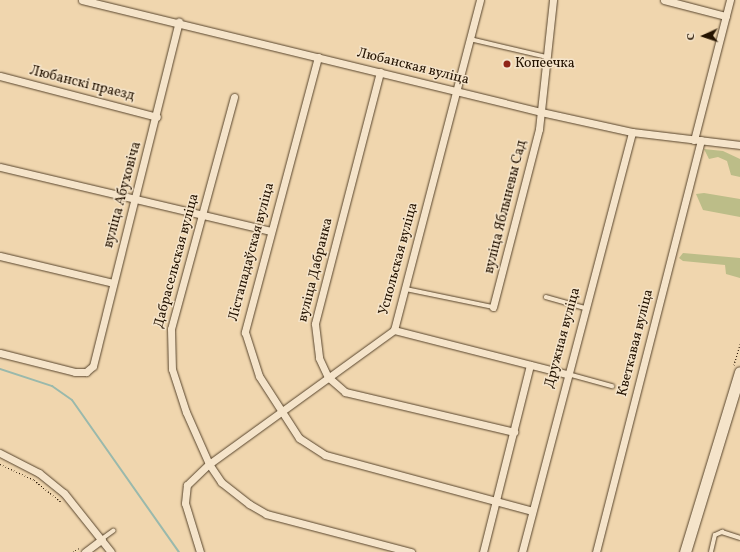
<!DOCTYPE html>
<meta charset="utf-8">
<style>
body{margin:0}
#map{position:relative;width:740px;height:552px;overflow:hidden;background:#f0d6ae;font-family:Vollkorn,serif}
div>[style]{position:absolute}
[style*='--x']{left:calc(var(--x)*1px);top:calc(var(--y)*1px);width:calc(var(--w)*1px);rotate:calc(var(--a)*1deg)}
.green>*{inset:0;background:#bcbd88}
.stream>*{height:2px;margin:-1px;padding:0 1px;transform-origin:1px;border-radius:1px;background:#9ab9ac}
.path>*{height:1px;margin-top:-0.5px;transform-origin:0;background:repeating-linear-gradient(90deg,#241301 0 1px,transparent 0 3px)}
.roads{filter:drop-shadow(0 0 1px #57442c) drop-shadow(0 0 1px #57442c)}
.service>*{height:3.5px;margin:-1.75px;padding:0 1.75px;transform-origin:1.75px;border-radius:1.75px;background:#f5e4ca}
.minor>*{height:7px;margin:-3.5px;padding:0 3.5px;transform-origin:3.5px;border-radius:3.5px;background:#f5e4ca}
.secondary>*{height:11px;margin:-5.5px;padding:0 5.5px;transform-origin:5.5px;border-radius:5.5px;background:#f5e4ca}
.dots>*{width:11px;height:11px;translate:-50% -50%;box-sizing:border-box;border:2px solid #f5e4ca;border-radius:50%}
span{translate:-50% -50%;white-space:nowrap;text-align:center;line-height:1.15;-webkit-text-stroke:3px #f5e4ca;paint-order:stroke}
.poi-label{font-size:14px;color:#241301}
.left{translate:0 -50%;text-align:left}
.street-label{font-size:14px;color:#241301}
.north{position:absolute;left:684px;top:16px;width:40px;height:40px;-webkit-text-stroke:3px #f5e4ca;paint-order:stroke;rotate:267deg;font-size:11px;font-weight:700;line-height:16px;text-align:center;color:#241301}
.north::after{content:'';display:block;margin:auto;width:14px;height:18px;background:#241301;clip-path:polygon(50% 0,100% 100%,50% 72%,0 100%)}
</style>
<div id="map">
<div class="green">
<div style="clip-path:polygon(704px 149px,723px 151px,740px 159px,740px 177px,731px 175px,727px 161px,718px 157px,709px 159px)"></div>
<div style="clip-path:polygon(704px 193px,740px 199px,740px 217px,703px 210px,696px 194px)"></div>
<div style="clip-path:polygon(683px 253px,740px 258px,740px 278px,726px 274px,725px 265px,683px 261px,679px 258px)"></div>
</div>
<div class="stream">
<div style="--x:0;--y:369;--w:55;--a:18.1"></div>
<div style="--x:52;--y:386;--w:24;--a:35"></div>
<div style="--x:72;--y:400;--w:186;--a:54.9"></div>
</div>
<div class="path">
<div style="--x:734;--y:365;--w:22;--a:-74"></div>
<div style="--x:0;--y:464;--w:38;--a:25"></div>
<div style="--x:34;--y:480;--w:36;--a:39"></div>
<div style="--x:73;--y:552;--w:7;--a:-34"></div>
</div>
<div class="roads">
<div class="service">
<div style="--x:470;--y:39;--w:79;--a:13.2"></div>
<div style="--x:406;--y:289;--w:89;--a:11.7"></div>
<div style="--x:546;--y:297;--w:41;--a:15.8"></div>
<div style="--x:568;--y:374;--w:46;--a:15.3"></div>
<div style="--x:102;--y:539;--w:14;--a:-36"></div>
<div style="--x:711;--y:552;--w:17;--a:-77"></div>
<div style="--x:715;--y:535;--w:8;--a:-23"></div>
<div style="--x:722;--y:532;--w:19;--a:18"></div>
</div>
<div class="minor">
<div style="--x:82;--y:0;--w:472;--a:13.7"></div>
<div style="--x:541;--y:112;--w:93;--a:12.4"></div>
<div style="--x:632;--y:132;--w:109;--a:6.9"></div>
<div style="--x:480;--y:0;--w:341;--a:104.6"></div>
<div style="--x:394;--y:330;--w:179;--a:14.3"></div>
<div style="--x:664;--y:0;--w:64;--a:14.5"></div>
<div style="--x:318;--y:57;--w:285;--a:104.9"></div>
<div style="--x:245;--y:332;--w:46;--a:72.3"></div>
<div style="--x:259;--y:376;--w:74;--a:57.2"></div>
<div style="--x:299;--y:438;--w:31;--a:33"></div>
<div style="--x:325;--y:455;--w:214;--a:15.1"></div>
<div style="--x:380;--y:72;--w:260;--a:104.5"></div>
<div style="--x:315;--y:324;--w:34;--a:83"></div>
<div style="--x:319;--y:358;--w:21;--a:65"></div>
<div style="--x:328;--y:377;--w:23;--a:41"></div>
<div style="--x:345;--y:392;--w:174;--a:13.3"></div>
<div style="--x:0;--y:76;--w:162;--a:14.6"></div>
<div style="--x:234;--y:97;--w:240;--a:105.2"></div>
<div style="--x:171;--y:329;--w:40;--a:88.6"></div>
<div style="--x:172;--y:369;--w:45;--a:72"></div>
<div style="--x:186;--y:412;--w:57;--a:66.1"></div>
<div style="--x:209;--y:464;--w:22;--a:56"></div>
<div style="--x:221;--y:482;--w:36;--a:38"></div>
<div style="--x:249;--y:504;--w:20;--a:30"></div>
<div style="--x:266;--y:514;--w:150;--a:14.7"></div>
<div style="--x:694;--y:140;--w:145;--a:-75.6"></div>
<div style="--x:0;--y:167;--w:278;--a:13.3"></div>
<div style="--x:0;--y:256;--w:116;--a:13.4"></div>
<div style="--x:493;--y:307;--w:184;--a:-75.5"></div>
<div style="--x:539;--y:129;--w:130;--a:-83.8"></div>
<div style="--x:0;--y:353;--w:77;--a:14.2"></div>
<div style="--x:75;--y:372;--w:11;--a:0"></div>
<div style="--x:86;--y:372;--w:9;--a:-41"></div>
<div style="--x:93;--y:366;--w:355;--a:-76"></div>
<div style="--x:0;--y:453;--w:44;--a:27.1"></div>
<div style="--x:39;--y:473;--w:32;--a:39"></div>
<div style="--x:64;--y:493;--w:75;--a:51.5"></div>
<div style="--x:85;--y:552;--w:21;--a:-37"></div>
<div style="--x:200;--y:552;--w:51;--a:-107"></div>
<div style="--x:185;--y:503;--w:18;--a:-84"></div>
<div style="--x:187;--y:485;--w:30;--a:-44"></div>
<div style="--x:209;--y:464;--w:228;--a:-35.9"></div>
<div style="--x:483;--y:552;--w:193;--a:-75.9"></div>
<div style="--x:522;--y:552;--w:434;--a:-75.3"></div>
<div style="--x:596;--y:552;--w:425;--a:-75.7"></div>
</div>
<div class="secondary">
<div style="--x:685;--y:552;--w:188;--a:-73"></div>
</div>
</div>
<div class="dots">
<div style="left:507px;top:64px;background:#8f2418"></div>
</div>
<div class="poi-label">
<span class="left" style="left:515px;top:64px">Копеечка</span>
</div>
<div class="street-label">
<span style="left:413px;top:67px;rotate:14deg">Любанская вуліца</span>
<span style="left:82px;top:84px;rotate:14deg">Любанскі праезд</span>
<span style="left:123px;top:195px;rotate:-75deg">вуліца Абуховіча</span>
<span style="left:506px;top:207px;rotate:-76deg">вуліца Яблыневы Сад</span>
<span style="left:252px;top:252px;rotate:-75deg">Лістападаўская вуліца</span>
<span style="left:399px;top:259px;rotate:-75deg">Успольская вуліца</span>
<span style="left:177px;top:261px;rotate:-75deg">Дабрасельская вуліца</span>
<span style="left:316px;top:270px;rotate:-76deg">вуліца Дабранка</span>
<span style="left:563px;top:338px;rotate:-75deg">Дружная вуліца</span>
<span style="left:636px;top:343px;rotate:-76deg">Кветкавая вуліца</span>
</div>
<div class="north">С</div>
</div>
